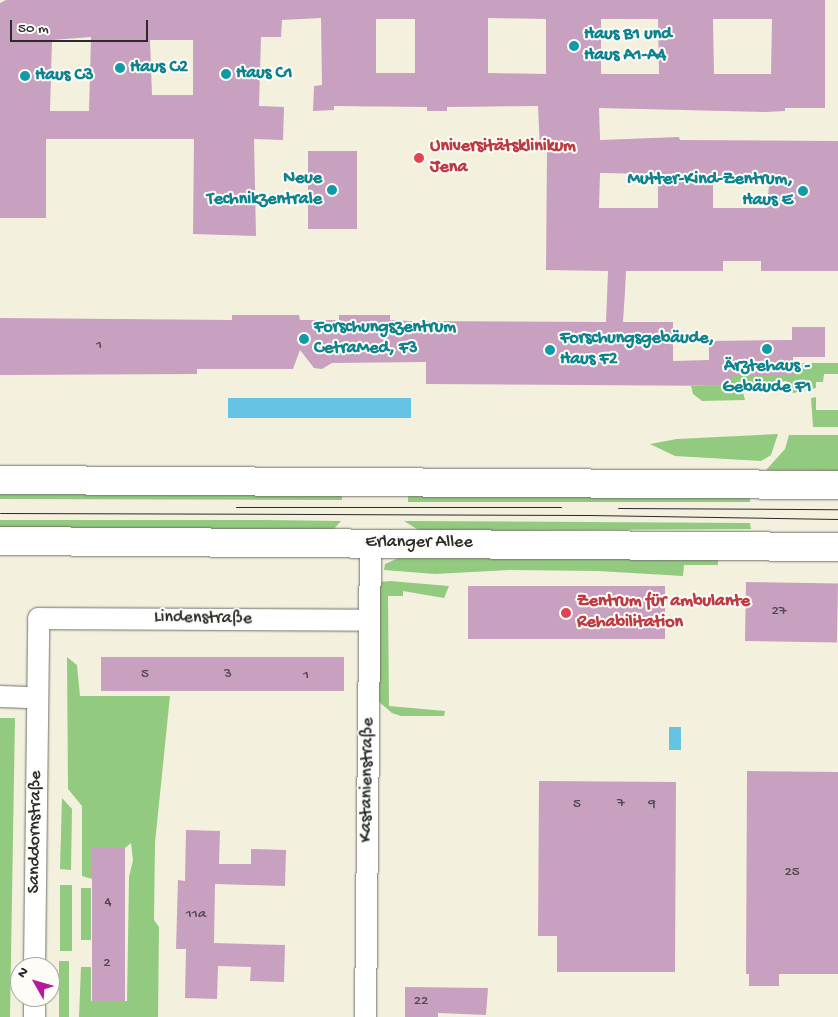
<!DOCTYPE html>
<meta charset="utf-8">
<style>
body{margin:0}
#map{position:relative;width:838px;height:1017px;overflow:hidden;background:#f4f0de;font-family:"Gochi Hand",sans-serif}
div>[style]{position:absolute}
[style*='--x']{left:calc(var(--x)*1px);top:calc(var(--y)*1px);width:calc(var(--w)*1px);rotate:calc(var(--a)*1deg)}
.green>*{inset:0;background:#92cb7f;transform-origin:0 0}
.water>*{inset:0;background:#65c3e3;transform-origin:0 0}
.building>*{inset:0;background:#c8a0c0;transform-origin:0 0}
.roads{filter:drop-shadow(0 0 1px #71706a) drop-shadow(0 0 1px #71706a)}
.minor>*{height:21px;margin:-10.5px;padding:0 10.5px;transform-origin:10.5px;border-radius:10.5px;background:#fff}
.secondary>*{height:28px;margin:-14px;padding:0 14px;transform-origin:14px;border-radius:14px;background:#fff}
.tram>*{height:1px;margin:-0.5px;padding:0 0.5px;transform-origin:0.5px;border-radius:0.5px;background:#2b2b2b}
.dots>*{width:14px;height:14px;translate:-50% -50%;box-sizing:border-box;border:2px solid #fdfcf7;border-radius:50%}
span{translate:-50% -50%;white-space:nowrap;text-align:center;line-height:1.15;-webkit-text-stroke:4px #fdfcf7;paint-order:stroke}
.number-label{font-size:15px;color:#524850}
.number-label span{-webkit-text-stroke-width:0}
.culture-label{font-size:18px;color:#0d838f;font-weight:700}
.left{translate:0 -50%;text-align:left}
.right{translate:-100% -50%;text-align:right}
.health-label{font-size:18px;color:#be3a42;font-weight:700}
.street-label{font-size:18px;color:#2b2b2b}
.north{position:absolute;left:10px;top:957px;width:50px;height:50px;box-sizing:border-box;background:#fdfcf7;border:1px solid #a9a8a5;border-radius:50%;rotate:308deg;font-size:14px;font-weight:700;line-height:20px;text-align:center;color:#2b2b2b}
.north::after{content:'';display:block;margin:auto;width:18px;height:22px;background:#b5179e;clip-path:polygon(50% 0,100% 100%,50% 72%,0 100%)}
.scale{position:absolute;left:10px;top:20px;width:138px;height:22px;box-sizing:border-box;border:2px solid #2b2b2b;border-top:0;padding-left:6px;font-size:15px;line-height:18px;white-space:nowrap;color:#2b2b2b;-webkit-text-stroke:4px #fdfcf7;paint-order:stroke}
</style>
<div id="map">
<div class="green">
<div style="clip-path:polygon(793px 363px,838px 363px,838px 374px,824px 374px,823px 382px,816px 382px,816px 388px,793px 393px,786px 381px,742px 389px,745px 400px,702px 401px,693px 394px,691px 386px,732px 386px,732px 376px,793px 376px)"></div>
<div style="clip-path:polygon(816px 397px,816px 410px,838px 410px,838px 427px,813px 427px,811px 398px)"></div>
<div style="clip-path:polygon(778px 434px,771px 455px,761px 461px,675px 456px,650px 444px,677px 439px)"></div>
<div style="clip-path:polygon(789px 435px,838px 435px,838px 471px,766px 470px,785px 449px)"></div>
<div style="clip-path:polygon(342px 492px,342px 500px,0 499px,0 494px)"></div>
<div style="left:408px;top:493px;width:342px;height:9px"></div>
<div style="clip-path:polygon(0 520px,267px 520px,341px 521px,333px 530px,0 529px)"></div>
<div style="clip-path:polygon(404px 521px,750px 523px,751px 529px,420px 531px)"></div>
<div style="clip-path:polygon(403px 556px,622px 556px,718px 560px,718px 565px,684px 565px,683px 576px,598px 571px,509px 570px,435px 574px,384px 570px,385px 564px)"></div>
<div style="clip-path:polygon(390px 581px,449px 586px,444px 598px,403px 591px,403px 596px,388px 596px,389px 706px,445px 711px,444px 716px,401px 716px,392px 713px,378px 701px,379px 582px)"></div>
<div style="clip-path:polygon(67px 657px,77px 665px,80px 696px,170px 696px,155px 843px,154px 920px,159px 927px,158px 1017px,79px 1017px,81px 967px,91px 967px,91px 1001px,127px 1001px,129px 877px,133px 860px,131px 843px,125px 848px,92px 848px,92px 879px,82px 876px,82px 806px,68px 789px)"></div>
<div style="clip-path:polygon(0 718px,15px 718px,10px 1017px,0 1017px)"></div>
<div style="clip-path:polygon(62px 798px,72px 809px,71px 870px,60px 869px)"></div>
<div style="left:60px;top:885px;width:12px;height:66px"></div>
<div style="left:81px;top:888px;width:10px;height:52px"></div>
<div style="left:59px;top:961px;width:10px;height:56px"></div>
</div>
<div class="water">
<div style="left:228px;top:398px;width:183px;height:20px"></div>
<div style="left:669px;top:727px;width:12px;height:23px"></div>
</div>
<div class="building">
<div style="clip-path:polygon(evenodd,6px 0,825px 0,825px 108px,785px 108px,785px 111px,765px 112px,599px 108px,600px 140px,679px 137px,680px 140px,838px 141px,838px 271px,761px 271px,761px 261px,723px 261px,723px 271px,626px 271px,625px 291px,623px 322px,673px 322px,673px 361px,709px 360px,709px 341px,792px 340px,792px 327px,825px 327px,825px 357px,793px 357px,793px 376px,732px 376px,732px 386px,426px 384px,426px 362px,332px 363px,322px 369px,314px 368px,300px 350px,293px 369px,197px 369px,197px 374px,0 375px,0 318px,232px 320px,232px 315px,299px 315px,300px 320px,339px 320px,339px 315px,390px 315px,390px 320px,409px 321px,606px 322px,608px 271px,546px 270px,547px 150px,540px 150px,538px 106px,447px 107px,447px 111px,427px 111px,427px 107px,334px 106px,334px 110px,313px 111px,314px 86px,322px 85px,321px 18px,282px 20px,281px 37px,261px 37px,259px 106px,284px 107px,283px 140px,254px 139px,256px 236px,193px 234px,194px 139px,46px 139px,46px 218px,0 218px,0 3px,6px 0,488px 18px,546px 19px,546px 74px,488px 73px,488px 18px,6px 0,376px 19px,415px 19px,415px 73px,376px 73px,376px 19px,6px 0,601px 19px,658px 19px,659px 74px,601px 74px,601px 19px,6px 0,713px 19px,772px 19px,771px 74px,714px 74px,713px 19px,6px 0,91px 37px,89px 111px,50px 111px,52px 40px,91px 37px,6px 0,150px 40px,193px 40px,193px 95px,152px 95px,150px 40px,6px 0,600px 173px,658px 174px,658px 208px,599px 208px,600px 173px,6px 0,770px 175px,767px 208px,713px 208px,713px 177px,770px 175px)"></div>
<div style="left:308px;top:151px;width:49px;height:78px"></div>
<div style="left:746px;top:582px;width:92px;height:59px;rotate:1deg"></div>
<div style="left:665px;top:586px;width:53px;height:197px;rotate:90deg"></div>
<div style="left:101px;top:657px;width:243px;height:34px"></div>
<div style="clip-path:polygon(747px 771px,838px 772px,838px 974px,779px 974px,779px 986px,749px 986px,749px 974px,746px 974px)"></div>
<div style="clip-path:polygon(539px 781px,676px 782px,675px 972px,557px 972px,557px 936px,538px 936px)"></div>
<div style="clip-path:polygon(186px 830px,220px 831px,219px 864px,251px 864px,251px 849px,286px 850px,285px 886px,215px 884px,214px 943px,285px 945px,284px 982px,250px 981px,251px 967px,218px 966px,217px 999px,185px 998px,186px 949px,176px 949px,178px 880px,185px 881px)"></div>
<div style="left:92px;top:848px;width:33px;height:153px"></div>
<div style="clip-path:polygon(405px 987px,488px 988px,486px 1015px,438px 1013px,438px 1017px,405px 1017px)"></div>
</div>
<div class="roads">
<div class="minor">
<div style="--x:0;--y:696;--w:37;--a:2"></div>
<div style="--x:34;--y:967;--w:349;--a:-89.3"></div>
<div style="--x:38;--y:618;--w:331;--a:0.3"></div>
<div style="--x:34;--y:1017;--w:20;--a:-90"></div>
<div style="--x:365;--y:1017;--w:475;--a:-89.4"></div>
</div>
<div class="secondary">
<div style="--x:0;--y:480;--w:838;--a:0.34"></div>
<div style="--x:0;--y:541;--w:838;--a:0.41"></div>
</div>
</div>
<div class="tram">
<div style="--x:236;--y:507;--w:325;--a:0"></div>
<div style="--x:618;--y:508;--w:220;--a:0.3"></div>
<div style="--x:0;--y:513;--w:589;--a:0.19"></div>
<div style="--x:589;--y:515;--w:249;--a:0.9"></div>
</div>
<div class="dots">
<div style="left:574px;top:46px;background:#0f9aa8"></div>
<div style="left:120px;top:68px;background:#0f9aa8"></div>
<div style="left:226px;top:74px;background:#0f9aa8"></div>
<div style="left:25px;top:76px;background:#0f9aa8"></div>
<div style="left:419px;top:158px;background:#e0444e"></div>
<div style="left:332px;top:190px;background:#0f9aa8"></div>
<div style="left:803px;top:191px;background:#0f9aa8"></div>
<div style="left:304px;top:339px;background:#0f9aa8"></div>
<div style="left:767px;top:349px;background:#0f9aa8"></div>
<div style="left:550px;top:350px;background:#0f9aa8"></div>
<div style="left:566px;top:613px;background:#e0444e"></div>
</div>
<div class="number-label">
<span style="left:99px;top:346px">1</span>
<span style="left:779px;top:612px">27</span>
<span style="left:145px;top:675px">5</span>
<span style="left:228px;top:675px">3</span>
<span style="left:306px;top:676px">1</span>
<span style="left:621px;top:804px">7</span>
<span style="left:577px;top:805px">5</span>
<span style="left:652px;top:805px">9</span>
<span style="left:792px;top:873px">25</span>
<span style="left:108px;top:903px">4</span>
<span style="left:196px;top:915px">11a</span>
<span style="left:107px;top:964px">2</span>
<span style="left:421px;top:1002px">22</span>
</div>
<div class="culture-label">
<span class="left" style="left:584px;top:46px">Haus B1 und<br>Haus A1-A4</span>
<span class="left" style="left:130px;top:68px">Haus C2</span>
<span class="left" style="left:236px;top:74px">Haus C1</span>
<span class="left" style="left:35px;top:76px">Haus C3</span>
<span class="right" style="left:322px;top:190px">Neue<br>Technikzentrale</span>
<span class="right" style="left:793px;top:191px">Mutter-Kind-Zentrum,<br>Haus E</span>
<span class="left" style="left:314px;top:339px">Forschungszentrum<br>CetraMed, F3</span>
<span class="left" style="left:560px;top:350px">Forschungsgebäude,<br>Haus F2</span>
<span style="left:767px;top:378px">Ärztehaus -<br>Gebäude F1</span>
</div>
<div class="health-label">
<span class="left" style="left:430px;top:158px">Universitätsklinikum<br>Jena</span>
<span class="left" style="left:577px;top:613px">Zentrum für ambulante<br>Rehabilitation</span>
</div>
<div class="street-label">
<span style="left:419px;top:543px">Erlanger Allee</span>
<span style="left:203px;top:619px;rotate:1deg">Lindenstraße</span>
<span style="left:368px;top:780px;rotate:-89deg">Kastanienstraße</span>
<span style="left:36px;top:832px;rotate:-89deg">Sanddornstraße</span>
</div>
<div class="north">N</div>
<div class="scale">50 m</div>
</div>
